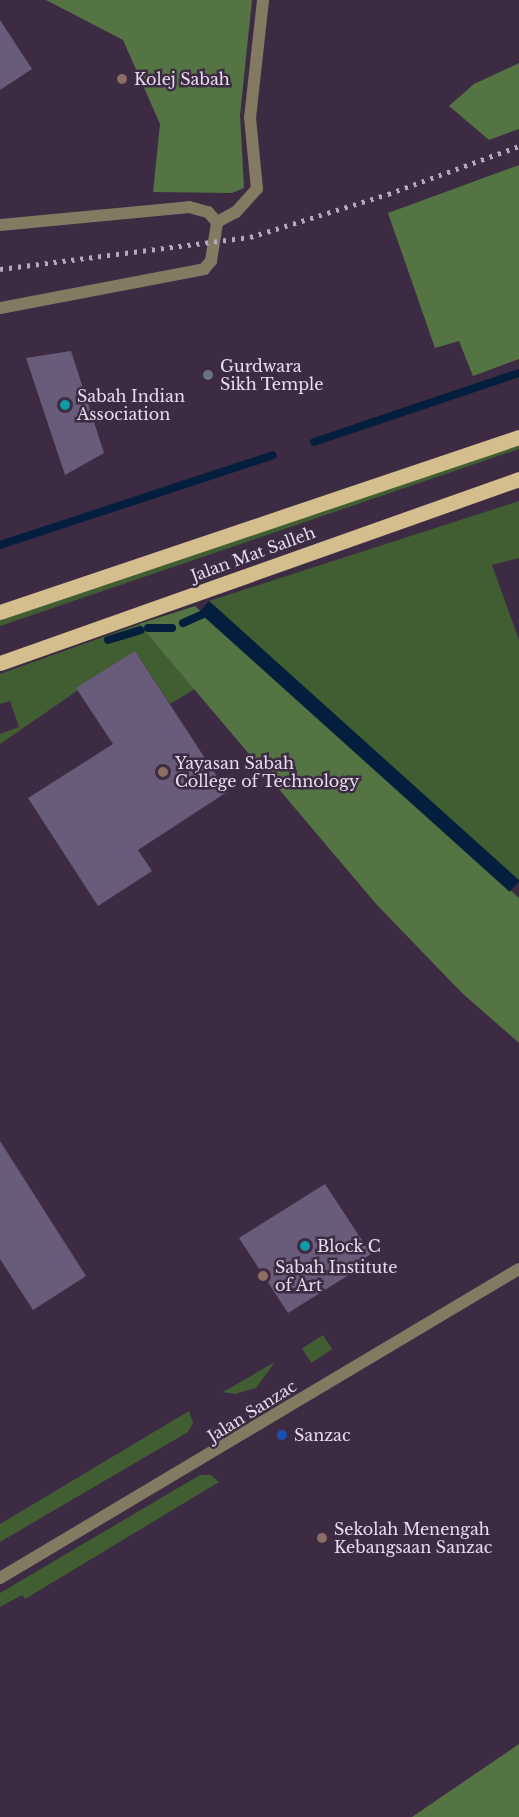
<!DOCTYPE html>
<style>
body{margin:0}
#map{position:relative;width:519px;height:1817px;overflow:hidden;background:#3d2b44;font-family:"Libre Baskerville",serif}
div>[style]{position:absolute}
[style*='--x']{left:calc(var(--x)*1px);top:calc(var(--y)*1px);width:calc(var(--w)*1px);rotate:calc(var(--a)*1deg)}
.green>*{inset:0;background:#415d32;transform-origin:0 0}
.forest>*{inset:0;background:#547443}
.water>*{inset:0;background:#041f3d;transform-origin:0 0}
.stream>*{height:8px;margin:-4px;padding:0 4px;transform-origin:4px;border-radius:4px;background:#041f3d}
.building>*{inset:0;background:#695c7a}
.street>*{height:12px;margin:-6px;padding:0 6px;transform-origin:6px;border-radius:6px;background:#847961}
.primary>*{height:15px;margin:-7.5px;padding:0 7.5px;transform-origin:7.5px;border-radius:7.5px;background:#d5be8d}
.rail>*{height:4.5px;margin-top:-2.25px;transform-origin:0;background:repeating-linear-gradient(90deg,#b6a9bc 0 3px,transparent 0 9px)}
.dots>*{width:16px;height:16px;translate:-50% -50%;box-sizing:border-box;border:3px solid #3d2b44;border-radius:50%}
span{translate:-50% -50%;white-space:nowrap;text-align:center;line-height:1.15;-webkit-text-stroke:5px #3d2b44;paint-order:stroke}
.poi-label{font-size:16px;color:#e8dded}
.left{translate:0 -50%;text-align:left}
.street-label{font-size:16px;color:#e8dded}
</style>
<div id="map">
<div class="green">
<div style="clip-path:polygon(519px 438px,519px 449px,0 626px,0 612px)"></div>
<div style="clip-path:polygon(519px 501px,519px 558px,492px 565px,519px 640px,519px 881px,209px 601px)"></div>
<div style="clip-path:polygon(139px 624px,195px 689px,170px 704px,135px 651px,0 744px,0 734px,19px 727px,10px 701px,0 704px,0 674px)"></div>
<div style="left:323px;top:1335px;width:17px;height:25px;rotate:57deg"></div>
<div style="clip-path:polygon(275px 1362px,256px 1388px,235px 1394px,223px 1392px)"></div>
<div style="clip-path:polygon(189px 1411px,193px 1423px,188px 1432px,0 1542px,0 1524px)"></div>
<div style="clip-path:polygon(200px 1475px,211px 1475px,219px 1482px,25px 1599px,22px 1595px,0 1607px,0 1593px)"></div>
</div>
<div class="forest">
<div style="clip-path:polygon(46px 0,252px 0,240px 115px,244px 188px,232px 193px,153px 192px,160px 124px,123px 40px)"></div>
<div style="clip-path:polygon(519px 63px,519px 129px,489px 140px,449px 106px,474px 84px)"></div>
<div style="clip-path:polygon(519px 165px,519px 359px,473px 376px,459px 341px,435px 348px,388px 213px)"></div>
<div style="clip-path:polygon(195px 606px,519px 898px,519px 1043px,462px 993px,377px 905px,139px 624px)"></div>
<div style="clip-path:polygon(519px 1744px,519px 1817px,412px 1817px)"></div>
</div>
<div class="water">
<div style="left:209px;top:601px;width:418px;height:15px;rotate:42deg"></div>
</div>
<div class="stream">
<div style="--x:314;--y:442;--w:216;--a:-18.6"></div>
<div style="--x:0;--y:545;--w:287;--a:-18.2"></div>
<div style="--x:183;--y:623;--w:30;--a:-24"></div>
<div style="--x:148;--y:628;--w:24;--a:0"></div>
<div style="--x:108;--y:640;--w:34;--a:-17"></div>
</div>
<div class="building">
<div style="clip-path:polygon(0 20px,32px 69px,0 90px)"></div>
<div style="clip-path:polygon(71px 351px,104px 453px,65px 475px,26px 358px)"></div>
<div style="clip-path:polygon(135px 651px,227px 792px,138px 850px,152px 871px,98px 906px,28px 798px,113px 744px,76px 688px)"></div>
<div style="clip-path:polygon(0 1141px,86px 1276px,33px 1310px,0 1259px)"></div>
<div style="clip-path:polygon(325px 1184px,371px 1254px,350px 1268px,352px 1273px,288px 1313px,239px 1238px)"></div>
</div>
<div class="street">
<div style="--x:217;--y:222;--w:21;--a:-28"></div>
<div style="--x:236;--y:212;--w:31;--a:-48"></div>
<div style="--x:257;--y:189;--w:71;--a:-95.6"></div>
<div style="--x:250;--y:118;--w:119;--a:-83.7"></div>
<div style="--x:0;--y:225;--w:190;--a:-5.4"></div>
<div style="--x:189;--y:207;--w:20;--a:15"></div>
<div style="--x:208;--y:212;--w:13;--a:48"></div>
<div style="--x:0;--y:308;--w:208;--a:-10.8"></div>
<div style="--x:204;--y:269;--w:11;--a:-49"></div>
<div style="--x:211;--y:261;--w:39;--a:-81"></div>
<div style="--x:0;--y:1578;--w:604;--a:-30.77"></div>
</div>
<div class="primary">
<div style="--x:0;--y:612;--w:548;--a:-18.63"></div>
<div style="--x:0;--y:663;--w:551;--a:-19.52"></div>
</div>
<div class="rail">
<div style="--x:0;--y:269;--w:252;--a:-7.3"></div>
<div style="--x:250;--y:237;--w:145;--a:-17.3"></div>
<div style="--x:388;--y:194;--w:140;--a:-20.1"></div>
</div>
<div class="dots">
<div style="left:122px;top:79px;background:#8d6e63"></div>
<div style="left:208px;top:375px;background:#6b7280"></div>
<div style="left:65px;top:405px;background:#0f9aa8"></div>
<div style="left:163px;top:772px;background:#8d6e63"></div>
<div style="left:305px;top:1246px;background:#0f9aa8"></div>
<div style="left:263px;top:1276px;background:#8d6e63"></div>
<div style="left:282px;top:1435px;background:#1a4fb4"></div>
<div style="left:322px;top:1538px;background:#8d6e63"></div>
</div>
<div class="poi-label">
<span class="left" style="left:134px;top:79px">Kolej Sabah</span>
<span class="left" style="left:220px;top:375px">Gurdwara<br>Sikh Temple</span>
<span class="left" style="left:77px;top:405px">Sabah Indian<br>Association</span>
<span class="left" style="left:175px;top:772px">Yayasan Sabah<br>College of Technology</span>
<span class="left" style="left:317px;top:1246px">Block C</span>
<span class="left" style="left:275px;top:1276px">Sabah Institute<br>of Art</span>
<span class="left" style="left:294px;top:1435px">Sanzac</span>
<span class="left" style="left:334px;top:1538px">Sekolah Menengah<br>Kebangsaan Sanzac</span>
</div>
<div class="street-label">
<span style="left:253px;top:554px;rotate:-20deg">Jalan Mat Salleh</span>
<span style="left:252px;top:1411px;rotate:-32deg">Jalan Sanzac</span>
</div>
</div>
